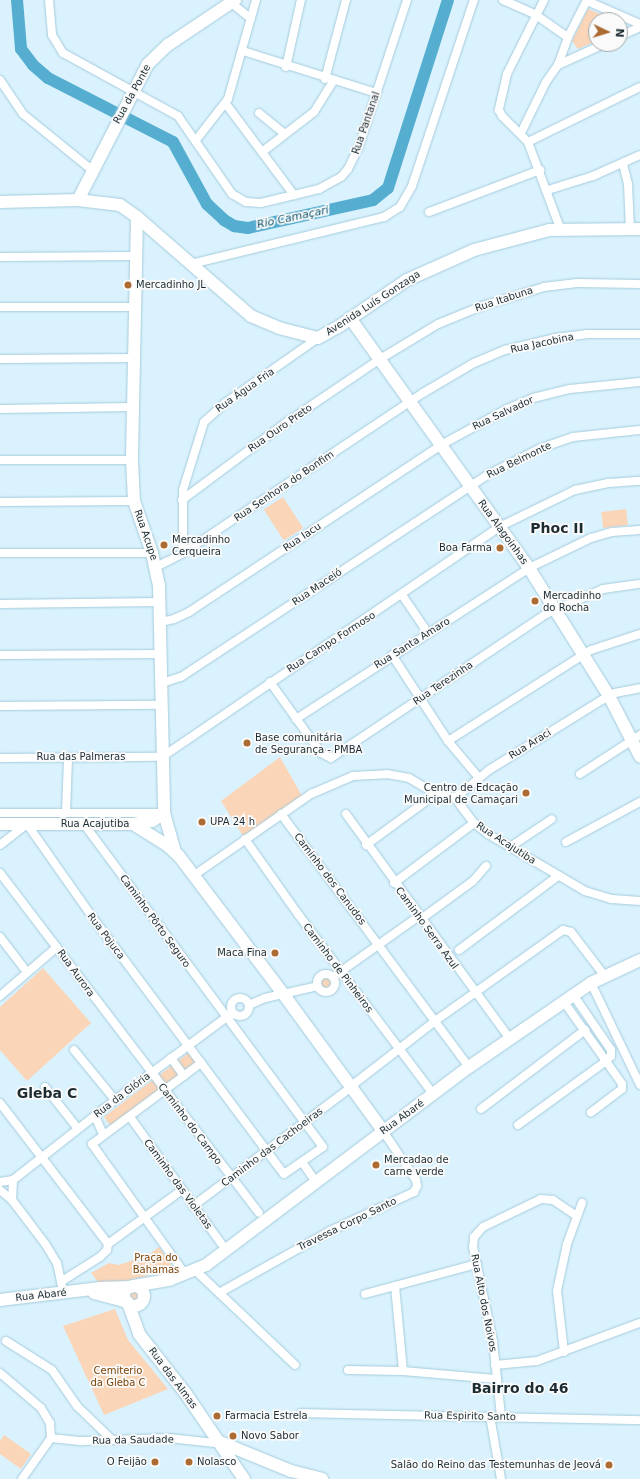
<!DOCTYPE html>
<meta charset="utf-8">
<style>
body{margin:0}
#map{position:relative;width:640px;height:1479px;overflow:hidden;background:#daf2fd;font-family:"DejaVu Sans",sans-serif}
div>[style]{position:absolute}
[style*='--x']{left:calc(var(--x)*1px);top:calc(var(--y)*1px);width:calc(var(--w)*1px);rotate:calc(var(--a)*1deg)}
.green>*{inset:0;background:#fad5b8;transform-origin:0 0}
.round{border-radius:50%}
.river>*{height:12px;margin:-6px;padding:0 6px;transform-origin:6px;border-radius:6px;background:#55add0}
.roads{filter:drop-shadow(0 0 1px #a4cbdd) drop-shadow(0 0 1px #a4cbdd)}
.street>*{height:8px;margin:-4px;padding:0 4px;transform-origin:4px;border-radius:4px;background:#fff}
.street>.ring{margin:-4px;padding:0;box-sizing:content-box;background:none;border:8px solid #fff;border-radius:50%}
.secondary>*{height:12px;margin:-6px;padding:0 6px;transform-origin:6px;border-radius:6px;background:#fff}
.secondary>.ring{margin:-6px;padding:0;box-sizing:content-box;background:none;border:12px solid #fff;border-radius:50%}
.dots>*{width:11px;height:11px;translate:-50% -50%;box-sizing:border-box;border:2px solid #fafafa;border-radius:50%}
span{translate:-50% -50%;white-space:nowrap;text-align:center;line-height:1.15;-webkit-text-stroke:3.5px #fafafa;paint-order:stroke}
.street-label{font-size:10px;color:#1c2c32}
.poi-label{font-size:10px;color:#1c2c32}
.left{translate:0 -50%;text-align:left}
.right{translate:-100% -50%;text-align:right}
.park-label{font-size:10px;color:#7d4407}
.water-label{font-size:11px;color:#0c556e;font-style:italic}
.district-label{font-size:14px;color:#1c2c32;font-weight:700}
.north{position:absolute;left:588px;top:12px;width:40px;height:40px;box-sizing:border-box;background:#fafafa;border:1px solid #a1a8aa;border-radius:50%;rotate:94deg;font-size:11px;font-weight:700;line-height:16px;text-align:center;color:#1c2c32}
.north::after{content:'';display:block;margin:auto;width:14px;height:18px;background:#ab6b33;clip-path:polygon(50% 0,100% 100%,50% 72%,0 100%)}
</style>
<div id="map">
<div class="green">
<div style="clip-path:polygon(588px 9px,615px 20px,596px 20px,596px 41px,578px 49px,572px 41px)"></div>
<div style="left:283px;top:497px;width:37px;height:23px;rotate:57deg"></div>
<div style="left:626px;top:509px;width:16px;height:25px;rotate:83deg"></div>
<div style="clip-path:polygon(280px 757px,302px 796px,243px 836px,221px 801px)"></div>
<div style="clip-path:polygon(43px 968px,91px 1023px,27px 1081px,0 1050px,0 1007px)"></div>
<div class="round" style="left:321px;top:977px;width:12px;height:12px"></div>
<div style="clip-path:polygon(191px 1051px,199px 1061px,113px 1129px,104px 1117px)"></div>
<div style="clip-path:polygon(159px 1247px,174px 1269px,125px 1281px,98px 1282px,91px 1273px,109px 1263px,119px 1265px,136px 1259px,139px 1262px)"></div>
<div class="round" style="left:127px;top:1288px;width:16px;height:16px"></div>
<div style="clip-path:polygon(115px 1309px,128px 1340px,168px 1389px,104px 1415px,63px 1326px)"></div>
<div style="clip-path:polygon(4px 1435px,31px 1454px,21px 1469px,0 1454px,0 1441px)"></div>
</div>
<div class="river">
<div style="--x:17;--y:0;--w:49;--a:85.3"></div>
<div style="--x:21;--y:49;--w:20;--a:53"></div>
<div style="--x:33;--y:65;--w:20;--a:41"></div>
<div style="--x:48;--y:78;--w:140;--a:27.1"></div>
<div style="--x:173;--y:142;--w:71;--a:61.3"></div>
<div style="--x:207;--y:204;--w:23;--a:43"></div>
<div style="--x:224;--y:220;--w:12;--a:31"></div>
<div style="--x:234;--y:226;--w:14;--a:8"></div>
<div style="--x:248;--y:228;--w:128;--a:-12.6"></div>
<div style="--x:373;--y:200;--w:19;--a:-39"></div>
<div style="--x:388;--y:188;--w:197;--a:-72.3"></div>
</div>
<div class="roads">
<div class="street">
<div style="--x:49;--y:0;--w:35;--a:85"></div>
<div style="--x:52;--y:35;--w:21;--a:59"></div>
<div style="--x:63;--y:53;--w:131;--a:28.7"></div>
<div style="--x:178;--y:116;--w:95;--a:55.3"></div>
<div style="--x:232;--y:194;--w:16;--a:30"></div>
<div style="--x:246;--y:202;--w:15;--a:4"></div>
<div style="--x:261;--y:203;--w:60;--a:-13.6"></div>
<div style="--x:319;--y:189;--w:26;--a:-29"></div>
<div style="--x:342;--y:176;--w:9;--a:-49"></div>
<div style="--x:348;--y:169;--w:25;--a:-64"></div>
<div style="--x:359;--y:146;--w:154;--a:-71.8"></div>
<div style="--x:503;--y:0;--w:36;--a:24"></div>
<div style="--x:536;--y:15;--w:39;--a:35"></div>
<div style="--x:544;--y:0;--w:83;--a:116.6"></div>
<div style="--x:507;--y:74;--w:37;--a:103"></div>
<div style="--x:499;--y:110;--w:7;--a:63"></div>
<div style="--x:502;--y:116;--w:37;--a:45"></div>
<div style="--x:528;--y:142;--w:92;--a:69.6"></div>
<div style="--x:229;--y:1;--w:28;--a:39"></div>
<div style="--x:587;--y:1;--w:58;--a:23.5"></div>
<div style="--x:620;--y:36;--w:22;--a:-24"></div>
<div style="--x:243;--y:51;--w:139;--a:17.5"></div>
<div style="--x:558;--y:65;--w:51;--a:-24.5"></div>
<div style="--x:286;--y:67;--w:69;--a:-77.4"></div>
<div style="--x:325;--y:79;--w:82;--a:-75.1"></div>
<div style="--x:0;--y:80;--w:41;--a:55.9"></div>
<div style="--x:23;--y:114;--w:89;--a:39.1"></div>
<div style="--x:226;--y:104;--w:114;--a:53.2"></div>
<div style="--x:259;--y:113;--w:33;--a:39"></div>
<div style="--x:521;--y:133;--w:57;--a:-63.9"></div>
<div style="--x:546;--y:82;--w:21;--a:-55"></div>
<div style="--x:558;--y:65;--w:30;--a:-70"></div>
<div style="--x:568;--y:37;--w:42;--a:-62.8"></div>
<div style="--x:196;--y:140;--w:52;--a:-52"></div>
<div style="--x:228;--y:99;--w:103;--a:-74.2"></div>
<div style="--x:528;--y:142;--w:125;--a:-26.2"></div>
<div style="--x:262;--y:152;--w:66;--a:-37.6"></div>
<div style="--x:314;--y:112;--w:36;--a:-58"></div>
<div style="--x:623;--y:164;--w:21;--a:76"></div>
<div style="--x:628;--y:184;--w:45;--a:87.5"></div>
<div style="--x:548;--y:190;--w:47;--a:-17.3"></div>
<div style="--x:593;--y:176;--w:51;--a:-24.1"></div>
<div style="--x:429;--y:212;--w:119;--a:-20.7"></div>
<div style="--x:0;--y:257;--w:135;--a:-0.4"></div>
<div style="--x:191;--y:264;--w:199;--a:-13.7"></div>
<div style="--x:384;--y:217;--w:19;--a:-32"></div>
<div style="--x:400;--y:207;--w:24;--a:-60"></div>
<div style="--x:412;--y:186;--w:196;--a:-71.6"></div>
<div style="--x:0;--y:307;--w:135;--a:0"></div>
<div style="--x:0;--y:359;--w:135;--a:-0.4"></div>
<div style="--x:0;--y:409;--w:133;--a:-0.9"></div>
<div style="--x:0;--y:460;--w:132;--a:0"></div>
<div style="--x:182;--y:500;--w:127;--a:-36.7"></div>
<div style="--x:284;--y:424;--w:116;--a:-34.1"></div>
<div style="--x:380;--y:359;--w:68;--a:-31.1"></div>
<div style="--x:438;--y:324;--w:48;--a:-22.2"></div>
<div style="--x:482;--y:306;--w:65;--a:-17"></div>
<div style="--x:544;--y:287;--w:33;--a:-7"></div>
<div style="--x:577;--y:283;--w:63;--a:0.9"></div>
<div style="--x:0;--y:502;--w:134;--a:-0.4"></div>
<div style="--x:0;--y:553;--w:152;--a:0"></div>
<div style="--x:183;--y:553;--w:63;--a:-90"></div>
<div style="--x:183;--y:490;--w:71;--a:-72.8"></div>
<div style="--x:204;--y:422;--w:28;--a:-42"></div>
<div style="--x:225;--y:403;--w:113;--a:-35"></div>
<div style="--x:156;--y:567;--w:30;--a:-27"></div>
<div style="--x:183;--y:553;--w:288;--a:-33.7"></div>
<div style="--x:423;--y:393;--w:59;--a:-30.5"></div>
<div style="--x:474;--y:363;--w:34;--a:-23"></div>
<div style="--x:505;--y:350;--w:51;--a:-13.5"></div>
<div style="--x:555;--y:338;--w:31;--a:-7"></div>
<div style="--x:586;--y:334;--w:54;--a:0"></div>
<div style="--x:402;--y:595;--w:46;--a:55.6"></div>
<div style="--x:0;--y:604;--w:160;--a:-0.7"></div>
<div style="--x:161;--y:622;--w:13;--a:-13"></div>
<div style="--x:174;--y:619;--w:17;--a:-25"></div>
<div style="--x:189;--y:612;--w:302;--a:-33.5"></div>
<div style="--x:441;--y:445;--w:75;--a:-28.6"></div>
<div style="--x:507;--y:409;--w:28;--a:-23"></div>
<div style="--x:533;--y:398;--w:38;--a:-14"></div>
<div style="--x:570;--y:389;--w:70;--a:-5.7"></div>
<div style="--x:0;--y:655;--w:161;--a:-0.4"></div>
<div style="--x:392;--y:655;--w:103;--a:56.9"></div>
<div style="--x:448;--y:741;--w:48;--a:50"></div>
<div style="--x:270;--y:682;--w:87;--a:54.3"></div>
<div style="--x:321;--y:753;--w:11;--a:27"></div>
<div style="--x:331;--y:758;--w:259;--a:-33.8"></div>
<div style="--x:546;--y:614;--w:62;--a:-23.7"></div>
<div style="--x:603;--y:589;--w:37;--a:-8"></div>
<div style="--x:162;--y:683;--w:20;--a:-18"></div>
<div style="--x:181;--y:677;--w:369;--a:-33.4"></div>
<div style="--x:489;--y:474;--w:58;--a:-26.6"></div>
<div style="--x:541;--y:448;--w:34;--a:-19"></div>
<div style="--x:573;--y:437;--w:67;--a:-6"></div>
<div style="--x:0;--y:706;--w:162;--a:-0.4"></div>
<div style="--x:296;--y:719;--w:278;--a:-32.9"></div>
<div style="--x:529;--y:568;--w:69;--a:-25.8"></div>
<div style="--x:591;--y:538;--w:22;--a:-16"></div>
<div style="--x:612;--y:532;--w:28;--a:-4"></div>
<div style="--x:448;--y:741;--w:169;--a:-32.5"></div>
<div style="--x:591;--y:650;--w:52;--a:-18.1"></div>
<div style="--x:0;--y:758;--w:162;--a:-0.4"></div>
<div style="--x:162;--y:757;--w:408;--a:-34.3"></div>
<div style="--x:499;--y:527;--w:85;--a:-26"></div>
<div style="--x:575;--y:490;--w:35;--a:-12"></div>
<div style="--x:609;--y:483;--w:31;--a:-4"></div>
<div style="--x:580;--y:774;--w:72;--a:-33"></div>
<div style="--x:455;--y:798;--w:44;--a:-39.5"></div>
<div style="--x:489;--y:770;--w:133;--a:-31.8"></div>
<div style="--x:602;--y:700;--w:15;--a:-28"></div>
<div style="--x:615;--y:693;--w:25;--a:-11"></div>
<div style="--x:0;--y:813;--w:163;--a:0"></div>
<div style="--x:66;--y:813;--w:55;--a:-87.9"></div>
<div style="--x:281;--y:814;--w:315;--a:53.4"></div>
<div style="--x:346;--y:814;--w:278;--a:53.9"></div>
<div style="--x:245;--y:839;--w:92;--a:54.8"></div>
<div style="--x:298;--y:914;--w:225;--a:53.1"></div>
<div style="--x:566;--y:842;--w:84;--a:-28.4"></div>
<div style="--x:0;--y:845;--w:34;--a:-38"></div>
<div style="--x:27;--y:824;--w:120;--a:54.9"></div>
<div style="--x:96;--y:922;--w:314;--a:53.3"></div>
<div style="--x:284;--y:1174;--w:47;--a:-34.7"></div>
<div style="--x:323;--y:1147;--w:402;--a:-126.5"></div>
<div style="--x:366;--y:845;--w:88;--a:-36.2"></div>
<div style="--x:510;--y:847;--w:50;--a:-33.7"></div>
<div style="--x:0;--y:873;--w:427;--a:52.7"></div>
<div style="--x:193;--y:876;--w:144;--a:-34.8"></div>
<div style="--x:311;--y:794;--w:46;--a:-23.2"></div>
<div style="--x:353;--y:776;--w:34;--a:-3"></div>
<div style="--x:387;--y:774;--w:22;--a:10"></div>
<div style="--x:409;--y:778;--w:26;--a:31"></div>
<div style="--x:431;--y:791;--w:25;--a:16"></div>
<div style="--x:455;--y:798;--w:31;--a:53"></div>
<div style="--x:474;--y:823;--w:18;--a:38"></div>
<div style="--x:488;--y:834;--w:113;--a:30.4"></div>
<div style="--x:585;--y:891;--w:28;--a:17"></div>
<div style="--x:612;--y:899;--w:28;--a:4"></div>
<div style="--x:394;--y:883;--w:100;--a:-36.9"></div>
<div style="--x:421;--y:919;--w:64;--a:-36.2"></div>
<div style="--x:473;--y:881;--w:20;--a:-49"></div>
<div style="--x:0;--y:937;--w:44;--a:52.4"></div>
<div style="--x:459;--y:950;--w:124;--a:-36.8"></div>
<div class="ring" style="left:317px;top:974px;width:10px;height:10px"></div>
<div style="--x:333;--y:977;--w:105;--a:-35.3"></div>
<div style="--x:591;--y:983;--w:113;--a:64.3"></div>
<div style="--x:0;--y:996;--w:75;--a:-40.7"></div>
<div class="ring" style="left:231px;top:998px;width:10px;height:10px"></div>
<div style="--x:564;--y:1002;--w:72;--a:54.6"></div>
<div style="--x:606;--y:1061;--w:7;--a:-45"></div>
<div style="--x:611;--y:1056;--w:6;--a:-90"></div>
<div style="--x:611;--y:1050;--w:65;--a:-124.4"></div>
<div style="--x:249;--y:1005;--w:17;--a:-24"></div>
<div style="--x:265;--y:998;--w:54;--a:-12.8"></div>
<div style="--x:74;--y:1050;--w:65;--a:50.6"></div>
<div style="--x:171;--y:1058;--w:22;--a:54"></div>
<div style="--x:45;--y:1087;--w:53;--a:51.8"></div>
<div style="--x:350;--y:1087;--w:108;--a:-37.8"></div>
<div style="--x:435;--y:1021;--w:157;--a:-35.4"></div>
<div style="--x:563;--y:930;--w:8;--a:14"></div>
<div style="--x:571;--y:932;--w:54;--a:52.5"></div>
<div style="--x:0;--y:1103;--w:178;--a:52.5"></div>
<div style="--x:481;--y:1109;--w:131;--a:-37.2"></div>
<div style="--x:95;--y:1116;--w:20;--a:66"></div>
<div style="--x:130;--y:1117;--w:164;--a:54.2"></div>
<div style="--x:518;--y:1125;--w:109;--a:-36"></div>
<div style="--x:606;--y:1061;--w:28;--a:55"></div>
<div style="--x:622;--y:1084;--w:5;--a:90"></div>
<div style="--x:622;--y:1089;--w:39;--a:143"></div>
<div style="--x:302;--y:1162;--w:24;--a:55"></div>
<div style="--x:13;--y:1180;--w:130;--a:-38.1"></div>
<div style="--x:115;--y:1100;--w:146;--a:-36.6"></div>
<div style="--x:0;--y:1182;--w:13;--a:-9"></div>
<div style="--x:0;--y:1190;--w:16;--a:40"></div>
<div style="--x:12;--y:1200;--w:56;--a:52.9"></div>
<div style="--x:46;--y:1245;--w:21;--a:59"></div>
<div style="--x:57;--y:1263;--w:24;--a:78"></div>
<div style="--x:12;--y:1200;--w:20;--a:-87"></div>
<div style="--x:193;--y:1206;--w:196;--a:-36.9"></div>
<div style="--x:195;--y:1270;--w:138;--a:43.5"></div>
<div style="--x:185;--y:1274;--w:160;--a:-125.6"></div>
<div style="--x:92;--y:1144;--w:136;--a:-36.6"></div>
<div style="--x:62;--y:1281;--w:45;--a:-32.3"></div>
<div style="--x:100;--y:1257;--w:10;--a:-45"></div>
<div style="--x:107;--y:1250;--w:6;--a:-81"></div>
<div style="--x:108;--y:1244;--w:92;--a:-36.1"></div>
<div style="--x:395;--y:1286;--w:85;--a:84.6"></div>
<div style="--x:219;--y:1293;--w:127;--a:-29.2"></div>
<div style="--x:330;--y:1231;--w:93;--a:-24.9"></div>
<div style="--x:414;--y:1192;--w:7;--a:-63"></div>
<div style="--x:417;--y:1186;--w:6;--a:-99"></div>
<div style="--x:416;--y:1180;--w:59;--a:-124"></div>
<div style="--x:365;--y:1294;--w:116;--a:-15"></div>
<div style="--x:6;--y:1341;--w:54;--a:32.2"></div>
<div style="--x:52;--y:1370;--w:44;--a:55.2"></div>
<div style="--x:77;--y:1406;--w:47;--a:44.1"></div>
<div style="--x:564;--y:1352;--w:61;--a:-96.5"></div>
<div style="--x:557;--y:1291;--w:48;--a:-78"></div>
<div style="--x:567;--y:1244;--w:44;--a:-69.9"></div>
<div style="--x:495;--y:1365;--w:42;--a:-5.4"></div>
<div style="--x:537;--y:1361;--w:110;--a:-20.3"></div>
<div style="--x:348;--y:1370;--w:55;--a:1"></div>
<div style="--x:403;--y:1371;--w:93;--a:4.9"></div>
<div style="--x:0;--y:1373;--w:54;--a:40.5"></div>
<div style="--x:41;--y:1408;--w:17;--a:59"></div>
<div style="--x:50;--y:1423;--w:15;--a:86"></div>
<div style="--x:51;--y:1438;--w:50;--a:125.3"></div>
<div style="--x:301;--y:1413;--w:339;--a:1.2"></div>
<div style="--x:490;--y:1416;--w:64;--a:80.1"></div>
<div style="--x:501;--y:1416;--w:75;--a:-96.1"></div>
<div style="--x:493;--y:1341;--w:96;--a:-102"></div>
<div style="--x:473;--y:1247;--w:10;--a:-84"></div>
<div style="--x:474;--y:1237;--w:13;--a:-48"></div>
<div style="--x:483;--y:1227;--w:64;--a:-25.8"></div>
<div style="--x:541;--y:1199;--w:12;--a:5"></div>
<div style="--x:553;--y:1200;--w:29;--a:34"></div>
<div style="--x:51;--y:1438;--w:31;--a:6"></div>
<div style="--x:82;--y:1441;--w:87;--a:-2"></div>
<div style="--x:169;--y:1438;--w:46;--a:6.2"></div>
</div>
<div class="secondary">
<div style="--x:78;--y:200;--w:153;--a:-62.8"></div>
<div style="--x:148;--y:64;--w:28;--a:-44"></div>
<div style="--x:168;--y:45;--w:81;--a:-33.9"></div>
<div style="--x:0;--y:202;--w:78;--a:-1.5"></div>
<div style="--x:78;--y:200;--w:42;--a:6.8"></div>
<div style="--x:120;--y:205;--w:21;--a:35"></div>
<div style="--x:137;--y:217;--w:151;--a:41"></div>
<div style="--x:251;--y:316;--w:30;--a:23"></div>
<div style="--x:279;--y:328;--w:40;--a:14.4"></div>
<div style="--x:318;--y:338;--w:23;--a:-29"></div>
<div style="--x:338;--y:327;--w:83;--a:-34.3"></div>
<div style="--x:407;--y:280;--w:73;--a:-24.1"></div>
<div style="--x:474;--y:250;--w:78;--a:-14.9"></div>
<div style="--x:549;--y:230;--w:91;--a:-0.6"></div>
<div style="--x:137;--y:217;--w:243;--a:91.2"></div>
<div style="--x:132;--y:460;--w:41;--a:87.2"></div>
<div style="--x:134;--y:501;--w:55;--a:70.9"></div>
<div style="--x:152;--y:553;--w:33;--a:78"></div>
<div style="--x:159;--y:585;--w:228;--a:88.7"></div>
<div style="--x:164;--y:813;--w:41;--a:74.2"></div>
<div style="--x:350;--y:318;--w:307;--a:54.4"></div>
<div style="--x:529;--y:568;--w:151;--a:58"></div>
<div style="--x:609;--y:696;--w:68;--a:62.7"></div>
<div style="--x:0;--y:824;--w:133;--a:0"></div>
<div style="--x:133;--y:824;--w:40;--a:32"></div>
<div style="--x:167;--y:845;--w:16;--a:43"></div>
<div style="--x:179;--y:856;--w:174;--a:52.9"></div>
<div style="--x:284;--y:995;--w:168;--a:53.9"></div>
<div style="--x:133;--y:824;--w:19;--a:-9"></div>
<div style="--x:152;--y:821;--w:14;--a:-34"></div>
<div style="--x:134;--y:1286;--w:36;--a:-10"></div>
<div style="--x:169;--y:1280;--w:40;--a:-22"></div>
<div style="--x:206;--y:1265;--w:329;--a:-37"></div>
<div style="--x:469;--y:1067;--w:148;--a:-34.5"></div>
<div style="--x:591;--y:983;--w:54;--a:-25.1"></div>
<div class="ring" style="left:124px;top:1286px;width:8px;height:8px"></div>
<div style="--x:94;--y:1293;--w:34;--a:15"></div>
<div style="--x:0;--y:1300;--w:101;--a:-6.8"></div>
<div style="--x:100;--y:1288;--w:31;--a:-2"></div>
<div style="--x:128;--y:1303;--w:33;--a:70"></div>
<div style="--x:139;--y:1334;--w:76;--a:51.9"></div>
<div style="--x:186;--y:1394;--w:103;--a:55.7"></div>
<div style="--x:220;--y:1442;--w:77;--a:22.2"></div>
<div style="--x:291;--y:1471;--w:32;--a:14"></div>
</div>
</div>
<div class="dots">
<div style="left:128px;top:285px;background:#ab6b33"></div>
<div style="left:164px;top:545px;background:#ab6b33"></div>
<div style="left:500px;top:548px;background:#ab6b33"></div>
<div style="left:535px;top:601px;background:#ab6b33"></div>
<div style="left:247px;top:743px;background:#ab6b33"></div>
<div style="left:526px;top:793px;background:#ab6b33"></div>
<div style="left:202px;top:822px;background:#ab6b33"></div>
<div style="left:275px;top:953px;background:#ab6b33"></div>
<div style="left:376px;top:1165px;background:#ab6b33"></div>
<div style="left:217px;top:1416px;background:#ab6b33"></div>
<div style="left:233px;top:1436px;background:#ab6b33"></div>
<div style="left:155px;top:1462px;background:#ab6b33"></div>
<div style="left:189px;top:1462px;background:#ab6b33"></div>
<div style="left:609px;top:1465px;background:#ab6b33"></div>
</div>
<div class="street-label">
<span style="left:132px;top:94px;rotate:-61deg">Rua da Ponte</span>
<span style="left:366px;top:123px;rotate:-71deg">Rua Pantanal</span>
<span style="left:504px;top:299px;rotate:-18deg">Rua Itabuna</span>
<span style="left:373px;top:303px;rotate:-33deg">Avenida Luís Gonzaga</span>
<span style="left:542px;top:343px;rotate:-12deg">Rua Jacobina</span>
<span style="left:245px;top:390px;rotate:-35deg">Rua Água Fria</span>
<span style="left:503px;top:413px;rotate:-25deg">Rua Salvador</span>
<span style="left:280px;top:428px;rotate:-35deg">Rua Ouro Preto</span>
<span style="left:519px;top:460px;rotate:-26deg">Rua Belmonte</span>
<span style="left:284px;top:486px;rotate:-34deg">Rua Senhora do Bonfim</span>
<span style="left:503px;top:532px;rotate:54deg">Rua Alagoinhas</span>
<span style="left:146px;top:535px;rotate:71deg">Rua Acupe</span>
<span style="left:302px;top:537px;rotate:-34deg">Rua Iacu</span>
<span style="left:317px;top:587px;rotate:-34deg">Rua Maceió</span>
<span style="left:331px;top:642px;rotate:-33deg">Rua Campo Formoso</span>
<span style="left:412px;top:643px;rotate:-32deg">Rua Santa Amaro</span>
<span style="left:443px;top:683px;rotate:-34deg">Rua Terezinha</span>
<span style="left:530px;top:744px;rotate:-32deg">Rua Araci</span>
<span style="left:81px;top:757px">Rua das Palmeras</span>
<span style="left:95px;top:824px">Rua Acajutiba</span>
<span style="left:506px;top:843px;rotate:33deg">Rua Acajutiba</span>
<span style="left:330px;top:879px;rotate:53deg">Caminho dos Canudos</span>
<span style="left:155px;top:921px;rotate:54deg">Caminho Pôrto Seguro</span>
<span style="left:427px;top:928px;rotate:54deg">Caminho Serra Azul</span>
<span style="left:106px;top:936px;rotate:53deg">Rua Pojuca</span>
<span style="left:338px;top:968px;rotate:53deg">Caminho de Pinheiros</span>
<span style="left:76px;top:973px;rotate:54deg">Rua Aurora</span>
<span style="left:122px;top:1095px;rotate:-37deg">Rua da Glória</span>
<span style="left:402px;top:1117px;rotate:-36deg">Rua Abaré</span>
<span style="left:190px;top:1124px;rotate:53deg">Caminho do Campo</span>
<span style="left:272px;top:1147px;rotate:-37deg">Caminho das Cachoeiras</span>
<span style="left:178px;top:1184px;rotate:54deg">Caminho das Violetas</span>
<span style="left:347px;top:1224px;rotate:-26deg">Travessa Corpo Santo</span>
<span style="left:41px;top:1295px;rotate:-6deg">Rua Abaré</span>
<span style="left:484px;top:1303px;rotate:79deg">Rua Alto dos Noivos</span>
<span style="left:173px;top:1378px;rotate:53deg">Rua das Almas</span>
<span style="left:470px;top:1416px;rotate:1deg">Rua Espirito Santo</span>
<span style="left:133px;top:1440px;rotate:-1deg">Rua da Saudade</span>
</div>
<div class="poi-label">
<span class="left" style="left:136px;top:285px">Mercadinho JL</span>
<span class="left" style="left:172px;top:545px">Mercadinho<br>Cerqueira</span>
<span class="right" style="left:492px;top:548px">Boa Farma</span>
<span class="left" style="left:543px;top:601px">Mercadinho<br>do Rocha</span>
<span class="left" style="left:255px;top:743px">Base comunitária<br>de Segurança - PMBA</span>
<span class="right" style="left:518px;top:793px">Centro de Edcação<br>Municipal de Camaçari</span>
<span class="left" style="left:210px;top:822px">UPA 24 h</span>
<span class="right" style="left:267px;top:953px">Maca Fina</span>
<span class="left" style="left:384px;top:1165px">Mercadao de<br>carne verde</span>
<span class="left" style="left:225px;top:1416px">Farmacia Estrela</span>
<span class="left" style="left:241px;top:1436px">Novo Sabor</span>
<span class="right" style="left:147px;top:1462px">O Feijão</span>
<span class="left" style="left:197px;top:1462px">Nolasco</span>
<span class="right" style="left:601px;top:1465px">Salão do Reino das Testemunhas de Jeová</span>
</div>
<div class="park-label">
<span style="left:156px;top:1263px">Praça do<br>Bahamas</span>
<span style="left:118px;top:1376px">Cemiterio<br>da Gleba C</span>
</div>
<div class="water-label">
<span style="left:293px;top:218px;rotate:-12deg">Rio Camaçari</span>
</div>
<div class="district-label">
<span style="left:557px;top:528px">Phoc II</span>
<span style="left:47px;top:1093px">Gleba C</span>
<span style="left:520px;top:1388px">Bairro do 46</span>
</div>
<div class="north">N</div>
</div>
